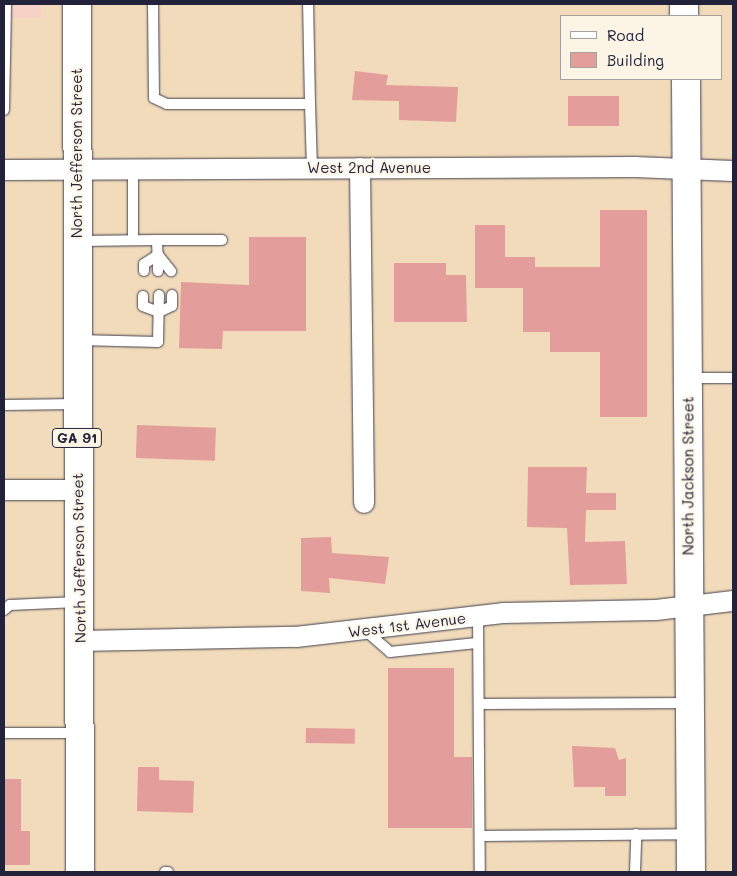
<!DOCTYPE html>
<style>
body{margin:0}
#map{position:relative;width:737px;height:876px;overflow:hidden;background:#f1dbba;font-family:Mali,sans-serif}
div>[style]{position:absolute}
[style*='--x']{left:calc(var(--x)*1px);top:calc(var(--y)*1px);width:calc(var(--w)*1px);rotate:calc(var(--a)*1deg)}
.built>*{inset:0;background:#f7d1c6;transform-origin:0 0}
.building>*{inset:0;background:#e39e9c;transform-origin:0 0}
.roads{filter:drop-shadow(0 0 1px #413e4e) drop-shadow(0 0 1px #413e4e)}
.lane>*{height:10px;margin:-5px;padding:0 5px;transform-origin:5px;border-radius:5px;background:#fff}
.street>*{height:20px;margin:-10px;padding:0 10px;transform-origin:10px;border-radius:10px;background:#fff}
.secondary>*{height:28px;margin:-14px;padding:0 14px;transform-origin:14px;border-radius:14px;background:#fff}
.primary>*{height:28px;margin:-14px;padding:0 14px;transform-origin:14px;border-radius:14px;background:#fff}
span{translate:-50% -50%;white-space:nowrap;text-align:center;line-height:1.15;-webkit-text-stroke:4px #fcf5e5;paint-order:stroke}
.shield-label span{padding:1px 4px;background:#fcf5e5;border:1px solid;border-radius:4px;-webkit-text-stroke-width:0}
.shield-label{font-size:14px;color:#22223b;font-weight:700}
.street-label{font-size:15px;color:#22223b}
.frame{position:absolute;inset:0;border:5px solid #22223b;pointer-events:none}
.legend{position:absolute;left:560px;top:15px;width:162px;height:65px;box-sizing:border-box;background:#fcf5e5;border:1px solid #a5a1a1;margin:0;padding:6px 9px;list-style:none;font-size:15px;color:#22223b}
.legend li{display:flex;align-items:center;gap:10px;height:25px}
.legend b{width:25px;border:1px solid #a5a1a1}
</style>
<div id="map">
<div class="built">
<div style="left:4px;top:4px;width:37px;height:14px"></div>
</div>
<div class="building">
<div style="clip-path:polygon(355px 71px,388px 75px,386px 85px,458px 87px,456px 122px,399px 120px,399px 101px,352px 100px)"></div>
<div style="left:619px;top:96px;width:30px;height:51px;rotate:90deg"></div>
<div style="clip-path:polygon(600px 210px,647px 210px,647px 417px,600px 417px,600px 352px,550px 352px,550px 332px,523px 332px,523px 288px,475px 288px,475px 225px,505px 225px,505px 257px,535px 257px,535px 267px,600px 267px)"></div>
<div style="clip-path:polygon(249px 237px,306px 237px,306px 331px,223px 331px,222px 349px,179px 348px,181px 282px,249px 285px)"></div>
<div style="clip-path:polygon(394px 263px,446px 263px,446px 275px,466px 275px,467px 322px,394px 322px)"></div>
<div style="left:137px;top:425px;width:79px;height:33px;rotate:2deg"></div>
<div style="clip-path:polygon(528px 467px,587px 467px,586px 493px,616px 493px,616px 510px,586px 510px,585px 542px,625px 541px,627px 584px,570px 585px,567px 528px,527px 527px)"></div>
<div style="clip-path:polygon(331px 537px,332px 553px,389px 557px,385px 584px,329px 578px,330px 593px,301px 591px,301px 538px)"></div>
<div style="clip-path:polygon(388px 668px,454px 668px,454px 757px,472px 757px,472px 828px,388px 828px)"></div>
<div style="left:306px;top:728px;width:49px;height:15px;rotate:1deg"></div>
<div style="clip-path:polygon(572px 746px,615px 748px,619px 760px,626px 758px,626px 796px,605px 796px,605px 787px,574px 787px)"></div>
<div style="clip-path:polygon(138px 767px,159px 767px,159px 780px,194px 781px,193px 813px,137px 811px)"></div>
<div style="clip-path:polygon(4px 779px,21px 779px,21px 831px,30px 831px,30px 865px,4px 865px)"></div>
</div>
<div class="roads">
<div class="lane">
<div style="--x:153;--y:4;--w:94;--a:89.4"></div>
<div style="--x:154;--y:98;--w:14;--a:25"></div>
<div style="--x:167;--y:104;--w:143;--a:0"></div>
<div style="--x:310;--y:104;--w:100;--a:-91.1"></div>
<div style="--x:310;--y:104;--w:64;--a:88.2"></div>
<div style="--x:4;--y:110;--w:106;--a:-88.9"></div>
<div style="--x:133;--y:168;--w:72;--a:90"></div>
<div style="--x:157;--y:240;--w:65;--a:0"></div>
<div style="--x:79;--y:241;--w:78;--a:-0.7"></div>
<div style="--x:157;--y:240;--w:31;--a:88"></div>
<div style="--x:144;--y:271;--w:7;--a:-90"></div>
<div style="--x:144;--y:264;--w:17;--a:-33"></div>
<div style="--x:158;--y:255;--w:21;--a:51"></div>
<div style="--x:143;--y:296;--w:10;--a:90"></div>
<div style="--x:143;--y:306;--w:17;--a:21"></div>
<div style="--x:159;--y:312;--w:14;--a:-25"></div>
<div style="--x:172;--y:306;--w:11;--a:-90"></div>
<div style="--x:78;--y:340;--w:80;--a:1.4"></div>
<div style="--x:158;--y:342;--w:47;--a:-88.8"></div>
<div style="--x:688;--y:378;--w:45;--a:0"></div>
<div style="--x:4;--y:405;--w:72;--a:-0.8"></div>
<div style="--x:4;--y:610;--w:8;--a:-40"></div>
<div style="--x:10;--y:605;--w:68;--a:-2.5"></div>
<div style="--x:478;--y:617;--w:255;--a:89.6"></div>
<div style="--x:366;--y:631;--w:32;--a:41"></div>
<div style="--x:390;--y:652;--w:87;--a:-5.9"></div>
<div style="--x:480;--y:704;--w:209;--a:-0.3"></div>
<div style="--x:4;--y:733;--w:74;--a:0"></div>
<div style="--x:480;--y:836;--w:209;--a:-0.5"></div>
<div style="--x:165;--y:872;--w:3;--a:0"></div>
<div style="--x:635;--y:872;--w:38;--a:-88"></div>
</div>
<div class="street">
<div style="--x:360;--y:168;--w:335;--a:89.3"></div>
<div style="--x:4;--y:170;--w:631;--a:-0.27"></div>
<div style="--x:635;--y:167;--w:98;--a:2.3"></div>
<div style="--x:4;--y:490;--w:75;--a:0"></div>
<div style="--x:80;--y:641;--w:216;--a:-1.1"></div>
<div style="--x:296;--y:637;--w:208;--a:-6.6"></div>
<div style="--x:503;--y:613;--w:153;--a:-1.1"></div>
<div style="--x:656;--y:610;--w:78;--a:-6.7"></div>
</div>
<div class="secondary">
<div style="--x:684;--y:4;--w:12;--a:90"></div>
<div style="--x:686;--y:79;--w:793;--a:89.64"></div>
</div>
<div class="primary">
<div style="--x:77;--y:4;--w:868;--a:89.8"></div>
</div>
</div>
<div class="shield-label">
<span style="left:77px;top:438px">GA 91</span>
</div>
<div class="street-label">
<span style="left:77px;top:153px;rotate:-90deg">North Jefferson Street</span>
<span style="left:369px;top:168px">West 2nd Avenue</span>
<span style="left:688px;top:476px;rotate:-90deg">North Jackson Street</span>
<span style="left:79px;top:558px;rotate:-91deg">North Jefferson Street</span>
<span style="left:407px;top:625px;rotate:-7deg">West 1st Avenue</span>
</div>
<div class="frame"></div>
<ul class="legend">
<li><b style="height:6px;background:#fff"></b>Road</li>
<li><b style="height:14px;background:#e39e9c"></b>Building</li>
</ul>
</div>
